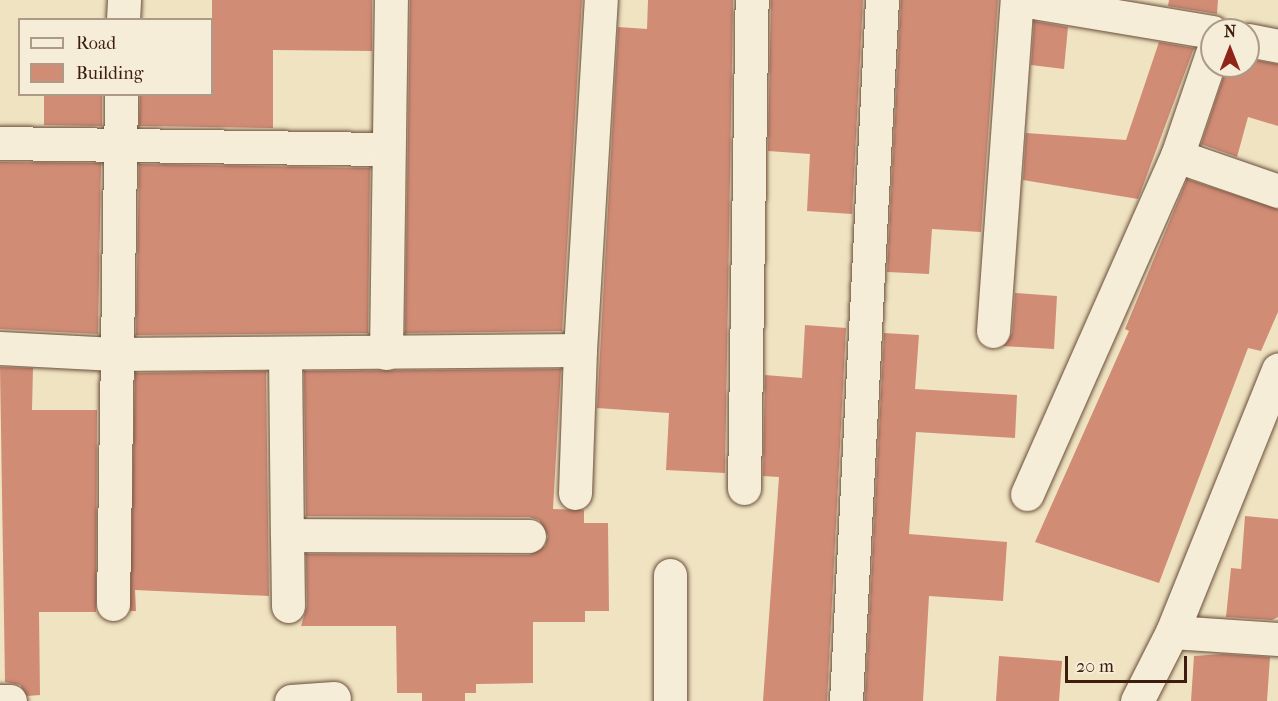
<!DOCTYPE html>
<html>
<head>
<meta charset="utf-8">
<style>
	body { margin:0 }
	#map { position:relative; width:1278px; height:701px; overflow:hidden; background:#efe3c1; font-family:"IM FELL French Canon",serif }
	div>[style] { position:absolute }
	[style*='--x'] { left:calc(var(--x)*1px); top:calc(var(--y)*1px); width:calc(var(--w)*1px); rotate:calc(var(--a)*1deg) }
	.building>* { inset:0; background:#d18c76 }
	.roads { filter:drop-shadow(0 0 2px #6a4e3b) drop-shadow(0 0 2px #6a4e3b) }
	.minor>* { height:33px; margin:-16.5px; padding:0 16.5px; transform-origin:16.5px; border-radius:16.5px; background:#f5edd7 }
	span { translate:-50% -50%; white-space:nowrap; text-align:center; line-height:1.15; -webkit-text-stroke:6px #f5edd7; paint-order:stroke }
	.legend { position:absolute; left:18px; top:18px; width:195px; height:78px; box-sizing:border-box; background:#f5edd7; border:2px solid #ac9a87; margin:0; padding:8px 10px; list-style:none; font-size:18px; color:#3e1d0e }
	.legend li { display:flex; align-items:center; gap:12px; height:30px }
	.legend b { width:30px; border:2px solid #ac9a87 }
	.north { position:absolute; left:1200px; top:18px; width:60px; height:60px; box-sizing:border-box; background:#f5edd7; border:2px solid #ac9a87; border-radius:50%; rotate:0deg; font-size:16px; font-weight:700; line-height:24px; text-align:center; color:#3e1d0e }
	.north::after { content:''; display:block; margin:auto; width:21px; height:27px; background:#8f2418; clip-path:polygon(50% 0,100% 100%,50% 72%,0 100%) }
	.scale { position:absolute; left:1065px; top:656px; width:122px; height:27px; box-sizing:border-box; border:3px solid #3e1d0e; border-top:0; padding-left:8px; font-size:18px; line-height:21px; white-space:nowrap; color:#3e1d0e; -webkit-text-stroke:4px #f5edd7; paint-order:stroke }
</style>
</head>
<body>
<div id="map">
	<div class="building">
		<div style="clip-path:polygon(212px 0,372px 0,372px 51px,273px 50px,273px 128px,139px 126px,140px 94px,212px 94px)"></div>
		<div style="clip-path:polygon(410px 0,582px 0,562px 331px,405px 333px)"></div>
		<div style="clip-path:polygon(648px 0,733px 0,725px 473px,666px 470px,669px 413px,597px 408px,618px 27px,647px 29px)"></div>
		<div style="clip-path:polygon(771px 0,863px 0,852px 214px,807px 211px,810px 154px,768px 151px)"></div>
		<div style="clip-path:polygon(901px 0,998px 0,981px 232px,932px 229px,929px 274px,887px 272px)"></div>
		<div style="clip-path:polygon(1169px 0,1218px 0,1217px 14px,1168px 6px)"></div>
		<div style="clip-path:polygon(1034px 21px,1068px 27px,1064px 69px,1031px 65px)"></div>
		<div style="clip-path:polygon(1159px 42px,1194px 48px,1138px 199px,1023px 180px,1026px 133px,1126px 140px)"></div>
		<div style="clip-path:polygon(1248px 59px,1278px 64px,1278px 126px,1248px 117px,1237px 157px,1201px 144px,1227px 66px,1248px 66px)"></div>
		<div style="clip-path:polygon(44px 94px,102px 94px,102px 126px,44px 125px)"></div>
		<div style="clip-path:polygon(0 162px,101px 163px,98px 334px,0 329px)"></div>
		<div style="clip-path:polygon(139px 164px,370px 168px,368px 333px,136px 335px)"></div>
		<div style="clip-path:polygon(1187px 179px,1278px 209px,1278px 312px,1261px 351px,1248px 348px,1159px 583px,1035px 542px,1129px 331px,1125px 329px)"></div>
		<div style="clip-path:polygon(1015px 293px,1057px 296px,1054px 349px,1003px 346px,1012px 333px)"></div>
		<div style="clip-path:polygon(805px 325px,846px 328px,827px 701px,763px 701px,779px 477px,763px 476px,765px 375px,802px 378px)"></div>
		<div style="clip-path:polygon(884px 333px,919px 335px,915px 389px,1017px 395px,1015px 438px,916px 432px,909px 534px,1007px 542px,1003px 601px,929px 596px,923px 701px,865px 701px)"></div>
		<div style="clip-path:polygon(0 367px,33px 368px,32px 410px,97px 410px,96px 612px,39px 612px,40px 695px,27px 696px,20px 685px,5px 682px)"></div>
		<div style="clip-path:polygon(561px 369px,553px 509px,584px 510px,584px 523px,608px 523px,609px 611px,585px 611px,585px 622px,533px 622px,533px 683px,476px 684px,476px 693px,465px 693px,465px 701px,422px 701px,422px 693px,397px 693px,396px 626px,301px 626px,307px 606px,306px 554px,529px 555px,545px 546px,548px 536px,539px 520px,529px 517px,306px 516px,304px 371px)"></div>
		<div style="clip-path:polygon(266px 371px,269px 596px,135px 590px,136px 611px,130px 611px,135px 373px)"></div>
		<div style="clip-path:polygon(1245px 516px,1278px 519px,1278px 617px,1272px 620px,1226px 617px,1231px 568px,1241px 569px)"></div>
		<div style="clip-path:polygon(1222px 654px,1270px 657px,1267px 701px,1191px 701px,1194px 656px)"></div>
		<div style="clip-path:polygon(999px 656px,1062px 661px,1059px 701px,996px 701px)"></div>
	</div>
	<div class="roads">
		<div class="minor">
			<div style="--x:1021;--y:0;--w:194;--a:9.5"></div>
			<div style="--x:123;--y:20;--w:20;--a:-87"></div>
			<div style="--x:1248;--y:40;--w:31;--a:11"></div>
			<div style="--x:0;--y:143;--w:386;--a:0.9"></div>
			<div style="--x:1177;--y:156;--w:107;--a:19.1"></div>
			<div style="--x:993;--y:331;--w:332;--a:-85.9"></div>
			<div style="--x:0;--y:348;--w:115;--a:3"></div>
			<div style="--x:115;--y:354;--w:465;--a:-0.5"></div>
			<div style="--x:580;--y:350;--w:143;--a:92"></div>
			<div style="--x:580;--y:350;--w:351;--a:-86.6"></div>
			<div style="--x:285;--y:353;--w:182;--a:89.4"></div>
			<div style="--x:386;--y:353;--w:353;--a:-89.2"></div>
			<div style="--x:744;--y:488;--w:488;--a:-89.1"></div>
			<div style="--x:1027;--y:494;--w:370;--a:-66.1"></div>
			<div style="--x:1177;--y:156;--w:109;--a:-71.2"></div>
			<div style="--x:670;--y:575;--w:126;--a:90"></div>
			<div style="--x:113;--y:604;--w:510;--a:-89.1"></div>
			<div style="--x:288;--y:606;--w:71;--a:-90.8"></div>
			<div style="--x:287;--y:535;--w:242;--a:0.2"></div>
			<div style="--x:1172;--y:632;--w:106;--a:3.8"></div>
			<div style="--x:0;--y:701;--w:10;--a:0"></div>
			<div style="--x:291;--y:701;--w:43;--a:-4"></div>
			<div style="--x:846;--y:701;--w:702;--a:-87.06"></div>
			<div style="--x:1137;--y:701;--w:77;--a:-63.1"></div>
			<div style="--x:1172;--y:632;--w:283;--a:-68"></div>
		</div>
	</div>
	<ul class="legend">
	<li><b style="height:8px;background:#f5edd7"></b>Road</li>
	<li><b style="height:16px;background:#d18c76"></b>Building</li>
	</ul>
	<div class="north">N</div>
	<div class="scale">20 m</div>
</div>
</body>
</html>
